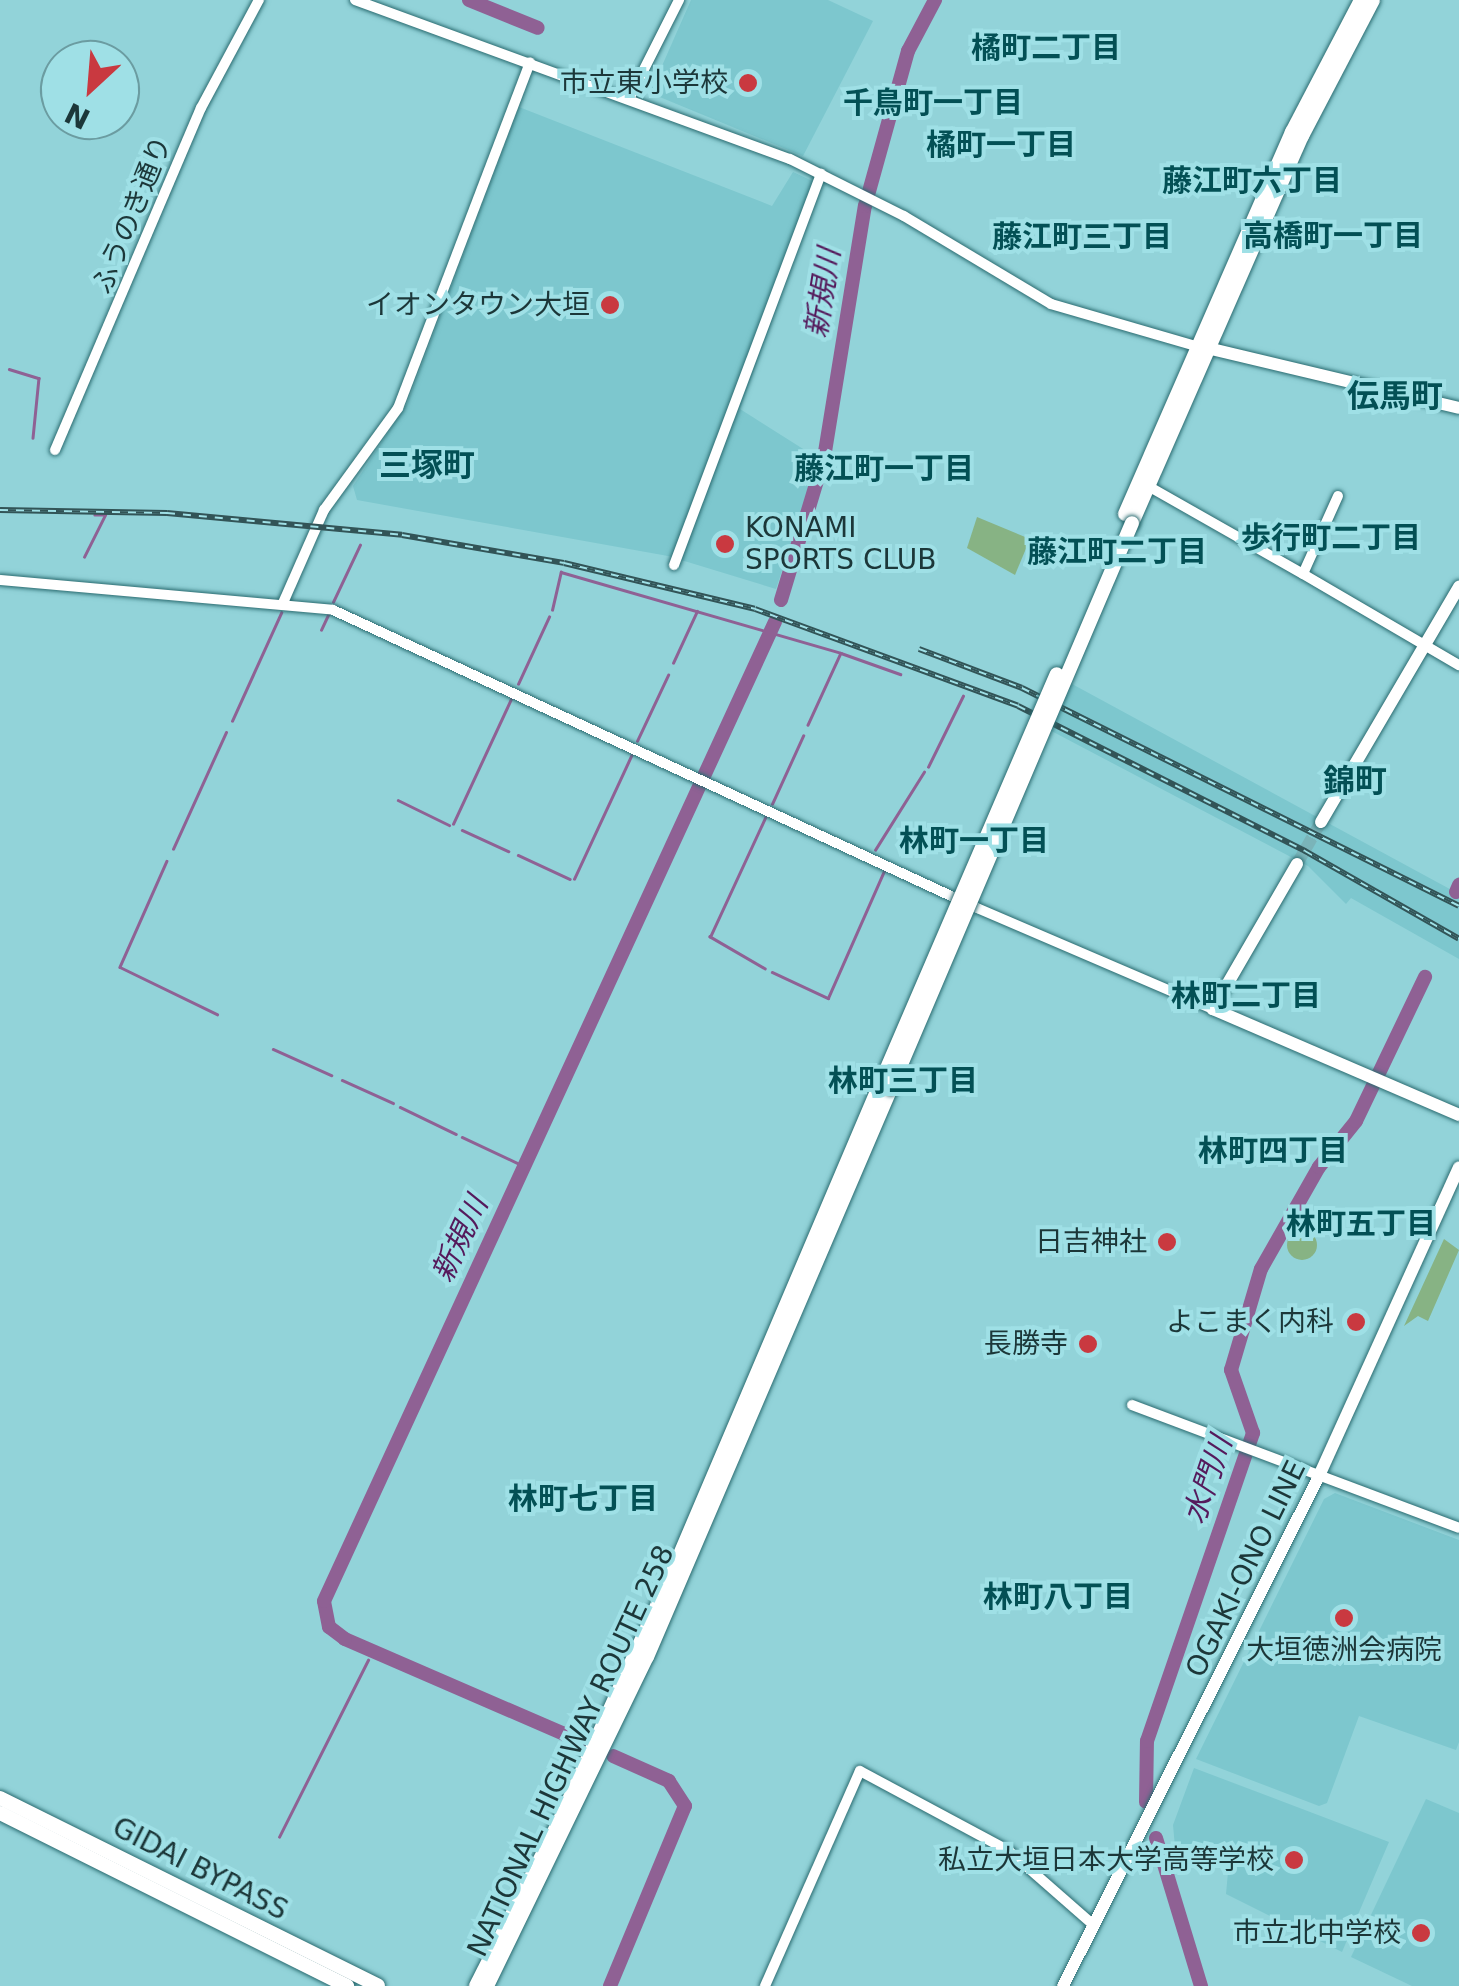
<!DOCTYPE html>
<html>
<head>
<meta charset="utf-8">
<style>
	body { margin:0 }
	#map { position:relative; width:1459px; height:1986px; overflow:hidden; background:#92d3d9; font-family:"DejaVu Sans","Noto Sans JP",sans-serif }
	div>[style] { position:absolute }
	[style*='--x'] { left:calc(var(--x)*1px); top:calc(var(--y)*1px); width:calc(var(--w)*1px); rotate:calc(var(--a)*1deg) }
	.built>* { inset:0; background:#7dc7ce }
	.green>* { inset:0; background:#87b384 }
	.round { border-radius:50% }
	.stream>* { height:2.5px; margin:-1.25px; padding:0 1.25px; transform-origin:1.25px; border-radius:1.25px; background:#8f6194 }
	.river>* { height:14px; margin:-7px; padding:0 7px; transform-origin:7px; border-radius:7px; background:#8f6194 }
	.secondary-tunnel>* { height:12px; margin-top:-6px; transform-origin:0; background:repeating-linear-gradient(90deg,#7ab4b9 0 12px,transparent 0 18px) }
	.roads { filter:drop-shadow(0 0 2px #2a6b70) drop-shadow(0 0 2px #2a6b70) }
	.tertiary>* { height:10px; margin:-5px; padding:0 5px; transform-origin:5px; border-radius:5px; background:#fff }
	.secondary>* { height:12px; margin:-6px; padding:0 6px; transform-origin:6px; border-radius:6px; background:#fff }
	.trunk>* { height:14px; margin:-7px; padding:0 7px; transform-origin:7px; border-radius:7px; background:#fff }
	.rail>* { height:6px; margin-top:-3px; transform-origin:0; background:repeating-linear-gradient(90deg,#9fe0e6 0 8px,#325457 0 16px); box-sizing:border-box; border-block:2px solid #325457 }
	.bridges { filter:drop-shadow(0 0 2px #2a6b70) drop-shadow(0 0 2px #2a6b70) }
	.trunk-bridge>* { height:14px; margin:-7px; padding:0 7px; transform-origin:7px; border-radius:7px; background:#fff }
	.dots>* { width:28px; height:28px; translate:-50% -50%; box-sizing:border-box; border:5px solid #9fe0e6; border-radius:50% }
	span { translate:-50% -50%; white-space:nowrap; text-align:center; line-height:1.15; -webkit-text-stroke:8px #9fe0e6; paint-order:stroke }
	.poi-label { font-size:28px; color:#1c3739 }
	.right { translate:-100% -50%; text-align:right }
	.left { translate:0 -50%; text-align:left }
	.street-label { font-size:28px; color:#1c3739 }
	.neighbourhood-label { font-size:30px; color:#035055; font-weight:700 }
	.water-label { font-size:30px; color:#551a5c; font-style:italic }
	.quarter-label { font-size:32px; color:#035055; font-weight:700 }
	.north { position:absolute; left:40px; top:40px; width:100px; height:100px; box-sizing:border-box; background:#9fe0e6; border:2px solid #6b9ca1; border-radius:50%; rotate:206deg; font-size:28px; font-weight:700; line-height:40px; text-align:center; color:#1c3739 }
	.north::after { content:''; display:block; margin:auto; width:35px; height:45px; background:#c93940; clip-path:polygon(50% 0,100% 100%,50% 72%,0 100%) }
</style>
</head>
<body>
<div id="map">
	<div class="built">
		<div style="clip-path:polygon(691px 0,828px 0,873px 21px,803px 156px,650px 93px)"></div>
		<div style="clip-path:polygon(519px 107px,772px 206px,793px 172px,821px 185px,740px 409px,819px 459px,776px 589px,668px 556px,357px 500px,353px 486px,407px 404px)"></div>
		<div style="clip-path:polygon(1061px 678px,1459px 894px,1459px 959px,1351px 898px,1346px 904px,1308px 866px,1040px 725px)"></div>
		<div style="clip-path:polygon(1335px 1493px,1459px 1540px,1459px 1742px,1456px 1750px,1359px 1716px,1327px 1803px,1319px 1806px,1196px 1759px,1324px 1499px)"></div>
		<div style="clip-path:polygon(1194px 1768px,1389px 1842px,1342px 1952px,1226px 1894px,1228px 1872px,1175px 1847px,1173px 1825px)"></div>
		<div style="clip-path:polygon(1426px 1799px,1459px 1813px,1459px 1986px,1412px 1986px,1351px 1957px)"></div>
	</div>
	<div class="green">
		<div style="clip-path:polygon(977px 517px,1030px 539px,1015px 575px,967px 548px)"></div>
		<div class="round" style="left:1287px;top:1230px;width:30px;height:30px"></div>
		<div style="clip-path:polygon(1444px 1239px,1459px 1250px,1428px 1321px,1418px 1316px,1404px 1326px)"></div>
	</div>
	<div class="stream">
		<div style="--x:9;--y:369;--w:31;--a:17"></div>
		<div style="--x:39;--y:378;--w:60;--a:95.7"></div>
		<div style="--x:84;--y:557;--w:47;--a:-63.4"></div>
		<div style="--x:105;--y:515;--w:10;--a:180"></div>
		<div style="--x:333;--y:602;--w:63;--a:-64.7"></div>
		<div style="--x:552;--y:610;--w:39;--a:-77"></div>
		<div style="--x:561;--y:572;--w:291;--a:16.1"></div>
		<div style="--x:841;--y:653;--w:79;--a:114.6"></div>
		<div style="--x:321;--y:630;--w:17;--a:-65"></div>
		<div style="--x:841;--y:653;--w:63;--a:19.6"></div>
		<div style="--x:673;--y:663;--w:57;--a:-65.2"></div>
		<div style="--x:518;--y:684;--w:74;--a:-65.2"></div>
		<div style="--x:232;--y:721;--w:119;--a:-65.6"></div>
		<div style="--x:637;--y:741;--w:73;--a:-64.8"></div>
		<div style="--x:928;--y:767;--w:79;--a:-63.8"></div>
		<div style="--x:398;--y:800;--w:57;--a:26.1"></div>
		<div style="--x:772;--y:804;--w:75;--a:-65.5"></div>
		<div style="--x:453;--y:824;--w:138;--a:-65.1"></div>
		<div style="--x:462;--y:830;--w:51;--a:24.5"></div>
		<div style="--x:173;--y:849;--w:128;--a:-65.6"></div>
		<div style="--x:875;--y:850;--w:92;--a:-57.9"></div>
		<div style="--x:518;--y:855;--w:57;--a:24.8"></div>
		<div style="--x:167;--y:861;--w:116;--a:113.9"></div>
		<div style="--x:120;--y:967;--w:108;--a:25.9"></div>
		<div style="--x:574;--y:879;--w:138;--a:-65.1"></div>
		<div style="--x:765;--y:969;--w:64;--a:-149.8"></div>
		<div style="--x:710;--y:937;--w:133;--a:-65.2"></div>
		<div style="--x:772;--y:972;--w:62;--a:24.9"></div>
		<div style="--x:828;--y:998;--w:141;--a:-66.2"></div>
		<div style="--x:273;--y:1049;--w:64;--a:24.1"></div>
		<div style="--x:342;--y:1080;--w:56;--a:24.3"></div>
		<div style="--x:400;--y:1107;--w:62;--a:25.7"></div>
		<div style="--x:462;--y:1137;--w:68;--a:25.1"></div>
		<div style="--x:371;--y:1654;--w:4;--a:-56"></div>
		<div style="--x:279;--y:1837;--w:198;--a:-63.3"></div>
	</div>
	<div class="river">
		<div style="--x:469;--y:0;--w:74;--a:22.1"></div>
		<div style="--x:781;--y:600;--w:148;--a:-73.2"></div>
		<div style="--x:824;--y:458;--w:255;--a:-80.8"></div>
		<div style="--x:865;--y:206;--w:161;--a:-74.5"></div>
		<div style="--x:908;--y:51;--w:58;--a:-62.1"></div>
		<div style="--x:1456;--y:892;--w:8;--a:-67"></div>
		<div style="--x:585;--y:1743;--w:262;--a:-156.6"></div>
		<div style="--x:345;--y:1639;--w:20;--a:-143"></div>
		<div style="--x:329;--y:1627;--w:26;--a:-101"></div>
		<div style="--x:324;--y:1601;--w:1078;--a:-65.27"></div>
		<div style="--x:1146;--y:1802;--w:61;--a:-89.1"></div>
		<div style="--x:1147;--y:1741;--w:326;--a:-71"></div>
		<div style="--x:1253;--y:1433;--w:67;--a:-109.2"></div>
		<div style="--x:1231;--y:1370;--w:105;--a:-73.5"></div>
		<div style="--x:1261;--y:1269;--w:117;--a:-60.4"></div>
		<div style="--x:1319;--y:1167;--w:59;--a:-51.2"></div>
		<div style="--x:1356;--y:1121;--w:160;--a:-64.4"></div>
		<div style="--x:1156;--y:1838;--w:155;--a:73.1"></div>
		<div style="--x:610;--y:1986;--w:195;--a:-67.4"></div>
		<div style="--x:685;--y:1806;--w:30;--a:-123"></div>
		<div style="--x:669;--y:1781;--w:61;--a:-155.9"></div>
	</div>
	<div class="secondary-tunnel">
		<div style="--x:1297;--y:864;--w:48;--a:-60.3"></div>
	</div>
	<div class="roads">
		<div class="tertiary">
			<div style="--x:355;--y:0;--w:463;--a:20.1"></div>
			<div style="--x:790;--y:159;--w:127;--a:26.6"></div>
			<div style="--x:904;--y:216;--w:171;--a:30.9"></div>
			<div style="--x:1051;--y:304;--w:151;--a:16.2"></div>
			<div style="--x:630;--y:97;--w:109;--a:-63.2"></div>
			<div style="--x:55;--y:450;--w:372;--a:-66.9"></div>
			<div style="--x:201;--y:108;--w:123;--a:-61.8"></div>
			<div style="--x:1148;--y:486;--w:178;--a:29.6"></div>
			<div style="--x:1338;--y:496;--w:85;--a:114.2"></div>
			<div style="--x:1303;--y:574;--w:181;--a:30.3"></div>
			<div style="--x:674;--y:565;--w:418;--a:-69.4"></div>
			<div style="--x:0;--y:580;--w:334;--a:5.1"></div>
			<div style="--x:333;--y:610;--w:710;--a:24.83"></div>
			<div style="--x:977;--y:908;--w:257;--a:23.2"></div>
			<div style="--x:283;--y:603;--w:102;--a:-66.2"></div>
			<div style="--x:324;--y:510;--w:126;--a:-54"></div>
			<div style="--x:398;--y:408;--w:370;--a:-69.1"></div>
			<div style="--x:1132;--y:1405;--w:349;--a:20.6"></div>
			<div style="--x:765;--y:1986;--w:235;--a:-66.2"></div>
			<div style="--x:860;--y:1771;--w:169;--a:28.2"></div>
			<div style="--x:1009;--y:1851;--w:108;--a:41.2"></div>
		</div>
		<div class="secondary">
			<div style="--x:1199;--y:346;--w:267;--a:13.4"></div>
			<div style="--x:1321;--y:822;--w:273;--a:-59.6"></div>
			<div style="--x:1297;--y:864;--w:168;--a:120.1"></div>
			<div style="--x:1213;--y:1009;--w:268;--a:23.3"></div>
			<div style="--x:1063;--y:1986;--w:568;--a:-63.34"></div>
			<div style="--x:1318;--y:1478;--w:341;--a:-65.6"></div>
		</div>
		<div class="trunk">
			<div style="--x:1125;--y:514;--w:417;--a:-66.4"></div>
			<div style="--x:1292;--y:132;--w:149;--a:-62.4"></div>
			<div style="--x:1132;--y:523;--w:423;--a:-66.3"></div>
			<div style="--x:1302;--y:136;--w:153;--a:-62.4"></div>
			<div style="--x:0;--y:1798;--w:422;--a:26.4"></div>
			<div style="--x:0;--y:1813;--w:388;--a:26.5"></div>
			<div style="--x:476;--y:1986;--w:182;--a:-63.2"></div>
			<div style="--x:558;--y:1824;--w:291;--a:-65.6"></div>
			<div style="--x:678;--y:1559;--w:518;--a:-66.95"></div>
			<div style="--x:487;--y:1986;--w:366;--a:-64.1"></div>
			<div style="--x:647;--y:1657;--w:619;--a:-66.79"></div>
		</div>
	</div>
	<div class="rail">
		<div style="--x:0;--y:510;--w:167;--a:1"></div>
		<div style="--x:167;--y:513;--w:236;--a:5.3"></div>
		<div style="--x:402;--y:535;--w:164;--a:9.8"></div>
		<div style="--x:564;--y:563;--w:196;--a:13.5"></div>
		<div style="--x:755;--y:609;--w:280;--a:20.2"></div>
		<div style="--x:1018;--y:706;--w:322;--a:26.8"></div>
		<div style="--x:1305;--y:851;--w:177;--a:29.7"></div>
		<div style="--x:919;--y:649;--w:110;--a:20.7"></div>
		<div style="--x:1022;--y:688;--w:488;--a:26.5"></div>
	</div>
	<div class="bridges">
		<div class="trunk-bridge">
			<div style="--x:881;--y:1082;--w:444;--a:-66.7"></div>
			<div style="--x:891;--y:1088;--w:614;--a:-66.9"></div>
		</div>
	</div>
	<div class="dots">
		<div style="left:748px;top:83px;background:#c93940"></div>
		<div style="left:610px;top:305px;background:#c93940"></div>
		<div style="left:725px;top:544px;background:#c93940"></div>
		<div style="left:1167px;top:1242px;background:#c93940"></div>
		<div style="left:1356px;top:1322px;background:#c93940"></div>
		<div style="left:1088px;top:1344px;background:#c93940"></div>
		<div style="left:1344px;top:1618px;background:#c93940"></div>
		<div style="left:1294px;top:1860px;background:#c93940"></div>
		<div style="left:1421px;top:1933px;background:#c93940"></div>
	</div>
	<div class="poi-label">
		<span class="right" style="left:728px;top:83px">市立東小学校</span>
		<span class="right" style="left:590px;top:305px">イオンタウン大垣</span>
		<span class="left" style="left:745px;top:544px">KONAMI<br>SPORTS CLUB</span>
		<span class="right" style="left:1147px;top:1242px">日吉神社</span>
		<span class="right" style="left:1334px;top:1322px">よこまく内科</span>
		<span class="right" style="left:1068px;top:1344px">長勝寺</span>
		<span style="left:1344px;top:1650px">大垣徳洲会病院</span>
		<span class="right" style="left:1274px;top:1860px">私立大垣日本大学高等学校</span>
		<span class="right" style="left:1401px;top:1933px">市立北中学校</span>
	</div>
	<div class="street-label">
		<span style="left:132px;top:215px;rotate:-68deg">ふうのき通り</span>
		<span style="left:1246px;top:1569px;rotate:-64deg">OGAKI-ONO LINE</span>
		<span style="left:571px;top:1751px;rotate:-65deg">NATIONAL HIGHWAY ROUTE 258</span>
		<span style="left:200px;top:1869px;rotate:27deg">GIDAI BYPASS</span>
	</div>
	<div class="neighbourhood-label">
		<span style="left:1046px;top:48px">橘町二丁目</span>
		<span style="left:933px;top:103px">千鳥町一丁目</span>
		<span style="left:1001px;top:145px">橘町一丁目</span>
		<span style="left:1252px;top:181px">藤江町六丁目</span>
		<span style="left:1333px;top:236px">高橋町一丁目</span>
		<span style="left:1082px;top:237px">藤江町三丁目</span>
		<span style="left:884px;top:469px">藤江町一丁目</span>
		<span style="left:1331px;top:538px">歩行町二丁目</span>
		<span style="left:1117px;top:552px">藤江町二丁目</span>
		<span style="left:974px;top:841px">林町一丁目</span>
		<span style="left:1246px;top:996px">林町二丁目</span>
		<span style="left:903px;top:1081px">林町三丁目</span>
		<span style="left:1273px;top:1151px">林町四丁目</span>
		<span style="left:1361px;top:1224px">林町五丁目</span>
		<span style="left:583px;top:1499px">林町七丁目</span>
		<span style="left:1058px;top:1597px">林町八丁目</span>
	</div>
	<div class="water-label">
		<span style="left:823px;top:293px;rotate:-81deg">新規川</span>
		<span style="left:460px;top:1239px;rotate:-65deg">新規川</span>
		<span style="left:1208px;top:1480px;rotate:-71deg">水門川</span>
	</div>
	<div class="quarter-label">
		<span style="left:1395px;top:396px">伝馬町</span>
		<span style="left:427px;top:465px">三塚町</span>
		<span style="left:1355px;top:781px">錦町</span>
	</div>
	<div class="north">N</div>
</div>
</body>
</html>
